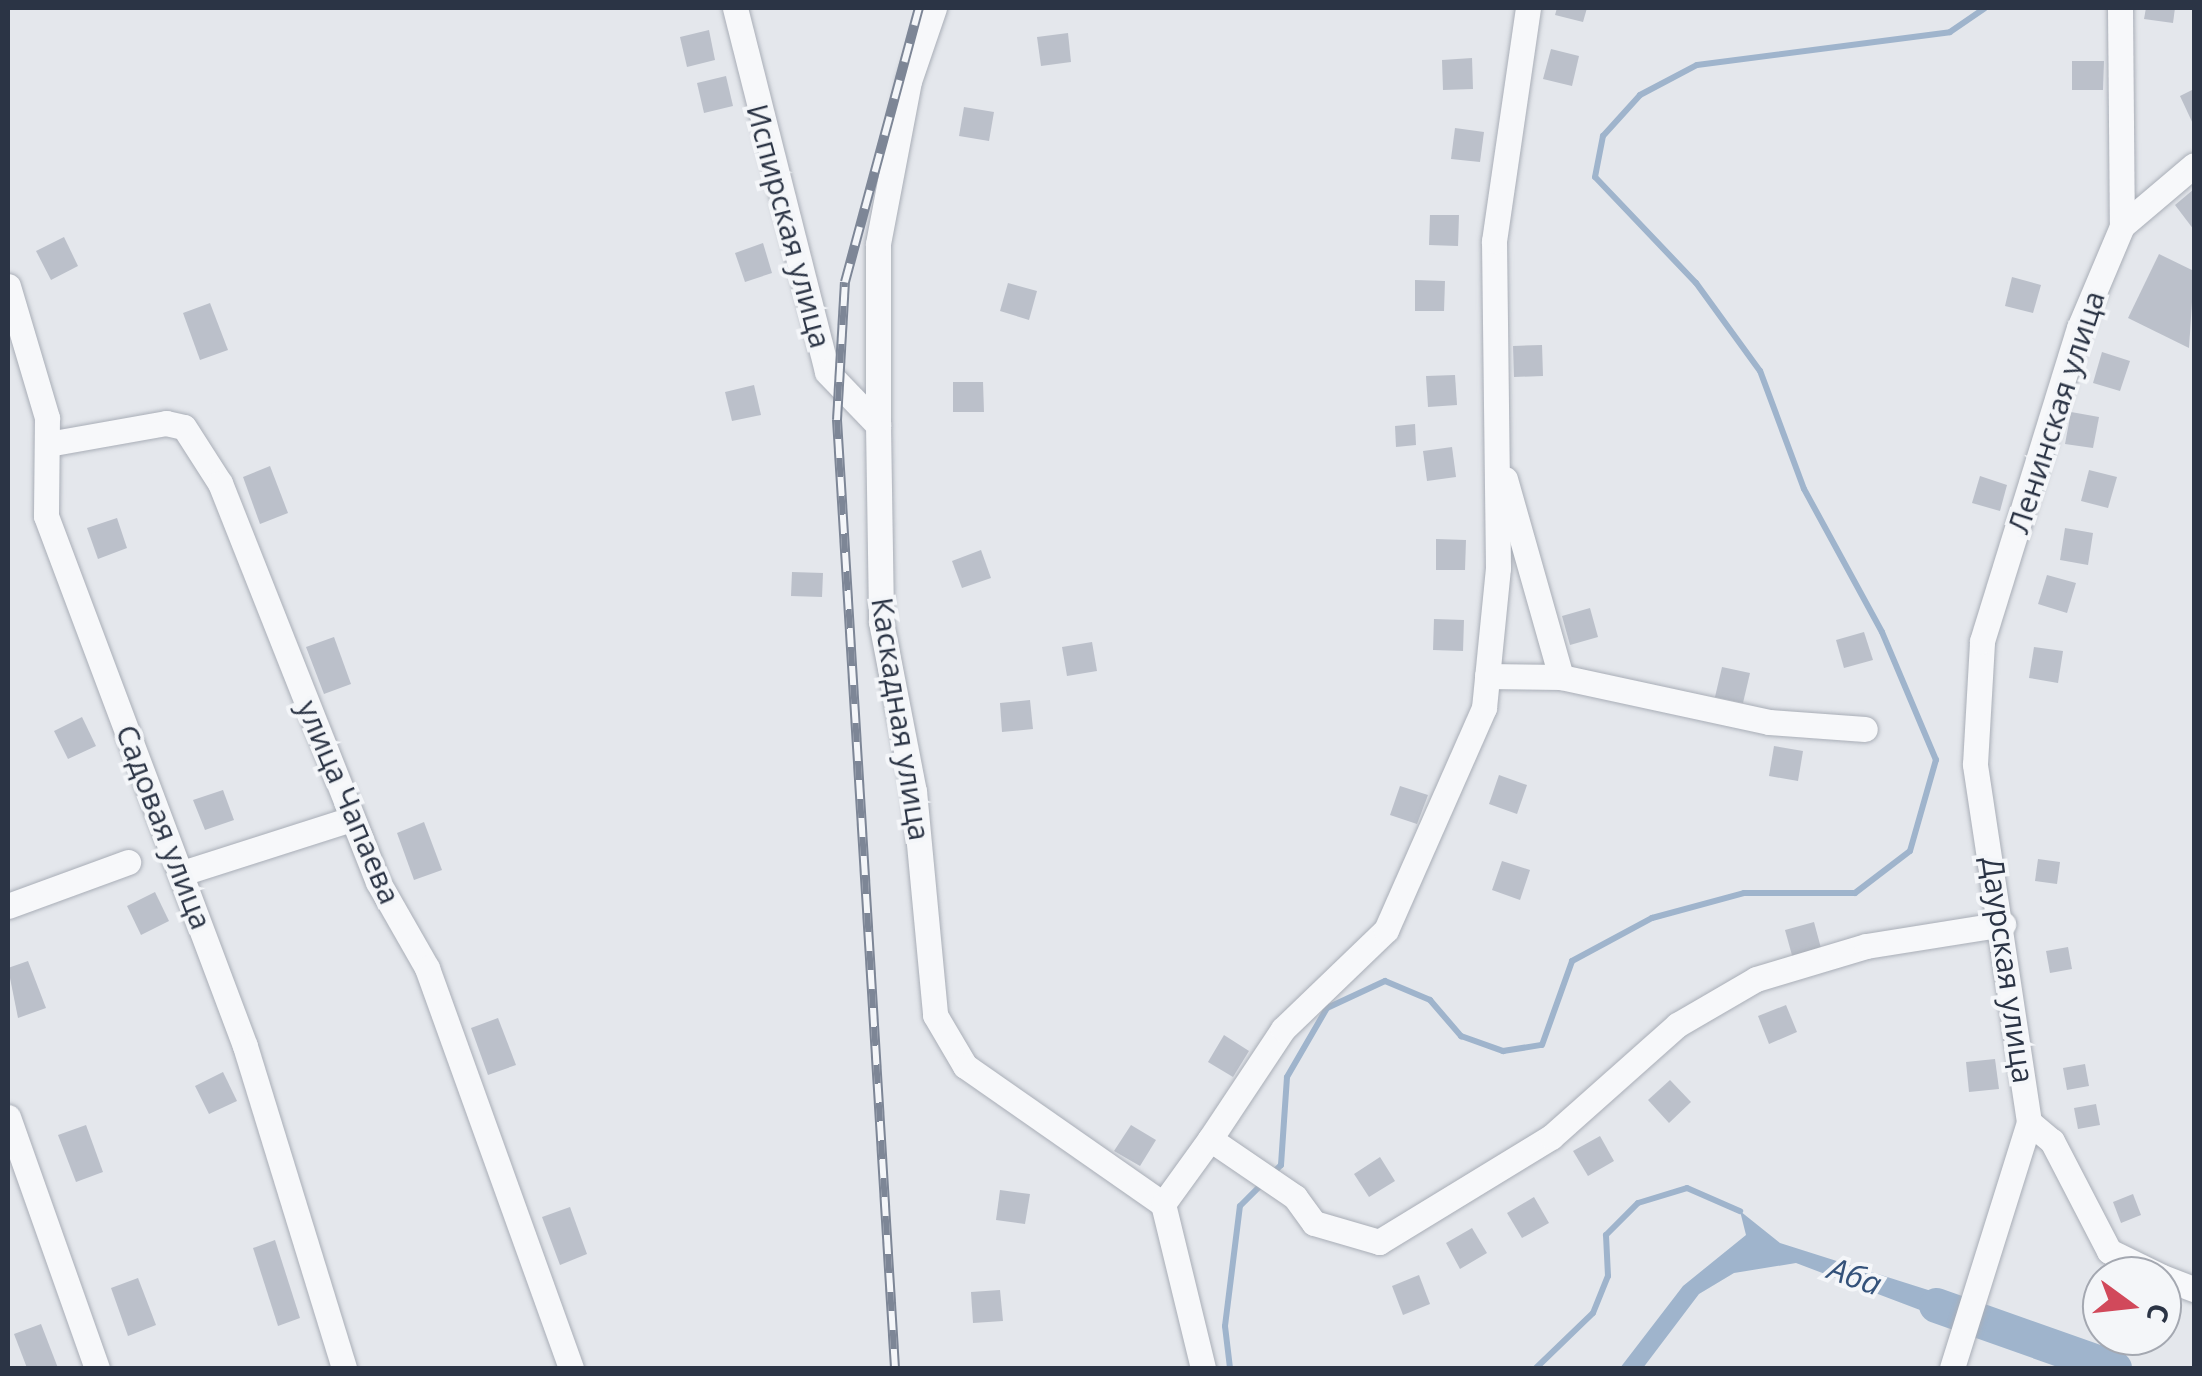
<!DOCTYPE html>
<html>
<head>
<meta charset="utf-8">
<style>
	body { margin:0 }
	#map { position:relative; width:2202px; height:1376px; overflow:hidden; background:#e4e7ec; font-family:"Open Sans",sans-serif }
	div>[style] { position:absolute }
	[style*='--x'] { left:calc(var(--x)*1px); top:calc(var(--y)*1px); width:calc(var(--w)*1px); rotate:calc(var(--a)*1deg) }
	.water>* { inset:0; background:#9fb4cc }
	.stream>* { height:6px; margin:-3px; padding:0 3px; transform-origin:3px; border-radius:3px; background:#9fb4cc }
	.river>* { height:35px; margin:-17.5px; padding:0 17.5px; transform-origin:17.5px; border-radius:17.5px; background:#9fb4cc }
	.building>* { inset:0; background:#bbc0ca }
	.roads { filter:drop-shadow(0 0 2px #a9aeb7) drop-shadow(0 0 2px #a9aeb7) }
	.minor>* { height:25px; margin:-12.5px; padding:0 12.5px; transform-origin:12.5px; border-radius:12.5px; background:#f7f8fa }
	.rail>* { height:10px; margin-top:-5px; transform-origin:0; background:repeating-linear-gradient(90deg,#f4f6f9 0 19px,#7d8696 0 38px); box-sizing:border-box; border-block:2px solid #7d8696 }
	span { translate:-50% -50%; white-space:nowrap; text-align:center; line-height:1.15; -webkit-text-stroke:8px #f4f6f9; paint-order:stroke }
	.street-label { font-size:30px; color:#2b3445 }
	.water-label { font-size:32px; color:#34527a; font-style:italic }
	.frame { position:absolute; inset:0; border:10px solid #2b3445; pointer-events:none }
	.north { position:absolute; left:2082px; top:1256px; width:100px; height:100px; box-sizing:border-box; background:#f4f6f9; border:2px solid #a4a8b1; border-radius:50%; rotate:105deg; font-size:28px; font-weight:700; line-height:40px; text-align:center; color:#2b3445 }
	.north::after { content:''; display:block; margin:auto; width:35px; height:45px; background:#d1495b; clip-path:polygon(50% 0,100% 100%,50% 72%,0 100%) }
</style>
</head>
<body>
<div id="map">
	<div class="water">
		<div style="clip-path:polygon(1740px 1211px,1780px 1243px,1966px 1302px,1957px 1324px,1796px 1263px,1734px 1273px,1699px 1294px,1643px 1368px,1620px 1368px,1683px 1286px,1746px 1235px)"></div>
	</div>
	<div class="stream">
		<div style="--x:1271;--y:1175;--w:14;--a:-45"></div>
		<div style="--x:1281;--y:1165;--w:88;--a:-86.1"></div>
		<div style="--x:1287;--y:1077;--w:80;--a:-59.9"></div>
		<div style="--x:1327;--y:1008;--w:64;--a:-25"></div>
		<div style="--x:1385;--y:981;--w:49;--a:22.9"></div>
		<div style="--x:1430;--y:1000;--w:48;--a:49.3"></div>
		<div style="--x:1461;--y:1036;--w:45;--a:19.7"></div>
		<div style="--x:1503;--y:1051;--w:39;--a:-9"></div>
		<div style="--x:1542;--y:1045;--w:89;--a:-70.3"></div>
		<div style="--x:1572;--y:961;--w:91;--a:-28.3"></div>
		<div style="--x:1652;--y:918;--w:95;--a:-15.2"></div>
		<div style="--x:1744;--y:893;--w:111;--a:0"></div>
		<div style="--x:1855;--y:893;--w:69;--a:-37.4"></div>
		<div style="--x:1910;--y:851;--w:95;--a:-74.1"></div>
		<div style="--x:1936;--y:760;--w:139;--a:-112.9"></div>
		<div style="--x:1882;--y:632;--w:163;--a:-118.6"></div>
		<div style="--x:1804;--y:489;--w:126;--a:-110.4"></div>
		<div style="--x:1760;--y:371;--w:109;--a:-126"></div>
		<div style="--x:1696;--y:283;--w:146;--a:-133.6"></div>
		<div style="--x:1595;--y:177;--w:42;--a:-79"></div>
		<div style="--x:1603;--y:136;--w:55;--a:-47.9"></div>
		<div style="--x:1640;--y:95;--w:64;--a:-27.8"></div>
		<div style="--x:1697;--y:65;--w:255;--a:-7.4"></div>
		<div style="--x:1950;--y:32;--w:42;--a:-34.4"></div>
		<div style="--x:1230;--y:1368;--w:42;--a:-96.8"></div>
		<div style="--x:1225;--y:1326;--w:121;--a:-82.9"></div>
		<div style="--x:1240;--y:1206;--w:31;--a:-45"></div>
		<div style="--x:1536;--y:1368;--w:79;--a:-44"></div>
		<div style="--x:1593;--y:1313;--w:40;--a:-68"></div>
		<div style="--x:1608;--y:1276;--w:41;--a:-92.8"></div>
		<div style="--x:1606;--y:1235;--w:45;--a:-45"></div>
		<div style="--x:1638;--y:1203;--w:51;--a:-17"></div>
		<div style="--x:1687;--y:1188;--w:58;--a:23.5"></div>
	</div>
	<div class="river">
		<div style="--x:1936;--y:1305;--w:189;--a:19.5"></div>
	</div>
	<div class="building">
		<div style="clip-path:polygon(1557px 8px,1587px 8px,1583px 22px,1555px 15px)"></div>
		<div style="clip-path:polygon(2146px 8px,2175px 8px,2173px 23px,2144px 19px)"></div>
		<div style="clip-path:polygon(709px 30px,715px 60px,687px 67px,680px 37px)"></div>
		<div style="clip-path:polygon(1068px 33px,1071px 62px,1041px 66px,1037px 37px)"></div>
		<div style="clip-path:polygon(1551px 49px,1579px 56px,1572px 86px,1543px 79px)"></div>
		<div style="clip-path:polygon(1472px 58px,1473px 89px,1443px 90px,1442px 60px)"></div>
		<div style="clip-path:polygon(2072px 61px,2104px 61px,2103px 90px,2072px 90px)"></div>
		<div style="clip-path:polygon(726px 76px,733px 106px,704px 113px,697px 83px)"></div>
		<div style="clip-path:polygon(2194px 89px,2194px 126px,2180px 96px)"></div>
		<div style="clip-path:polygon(964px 107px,994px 112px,989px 141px,959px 136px)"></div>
		<div style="clip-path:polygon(1455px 128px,1484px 132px,1480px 162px,1451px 159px)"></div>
		<div style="clip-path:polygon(2194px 189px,2194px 230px,2175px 205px)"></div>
		<div style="clip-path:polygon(1430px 215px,1459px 215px,1458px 246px,1429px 245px)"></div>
		<div style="clip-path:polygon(64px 237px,78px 266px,51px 280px,36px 251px)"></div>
		<div style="clip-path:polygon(763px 243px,772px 273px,745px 282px,735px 253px)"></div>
		<div style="clip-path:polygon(2159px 254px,2194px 271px,2189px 348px,2128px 318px)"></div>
		<div style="clip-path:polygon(2012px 277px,2041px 285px,2033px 313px,2005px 306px)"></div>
		<div style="clip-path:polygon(1415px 280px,1445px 281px,1444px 311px,1415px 311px)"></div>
		<div style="clip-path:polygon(1008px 283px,1037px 291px,1029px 320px,1000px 311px)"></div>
		<div style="clip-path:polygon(210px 303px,228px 350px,200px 360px,183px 313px)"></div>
		<div style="clip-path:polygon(1542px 345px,1543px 376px,1514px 377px,1513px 346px)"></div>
		<div style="clip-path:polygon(2102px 352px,2130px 361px,2120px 391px,2093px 383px)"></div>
		<div style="clip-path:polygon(1455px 375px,1457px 405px,1428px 407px,1426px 376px)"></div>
		<div style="clip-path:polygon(953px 382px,983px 382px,984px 412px,953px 412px)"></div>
		<div style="clip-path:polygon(754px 385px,761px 415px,732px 421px,725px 392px)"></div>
		<div style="clip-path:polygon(2071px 412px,2099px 417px,2093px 448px,2065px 444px)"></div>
		<div style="clip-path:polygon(1415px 424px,1416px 445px,1396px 447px,1395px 426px)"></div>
		<div style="clip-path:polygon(1452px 447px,1456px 477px,1427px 481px,1423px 451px)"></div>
		<div style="clip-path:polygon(270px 466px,288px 513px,260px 524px,243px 477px)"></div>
		<div style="clip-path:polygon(2089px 470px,2117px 477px,2108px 508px,2081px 501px)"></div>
		<div style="clip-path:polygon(1980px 476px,2007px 485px,2000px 511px,1972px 503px)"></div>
		<div style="clip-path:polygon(117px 518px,127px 548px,98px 559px,87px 528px)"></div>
		<div style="clip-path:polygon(2065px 528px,2093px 533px,2088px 565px,2060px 560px)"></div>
		<div style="clip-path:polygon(1436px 539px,1466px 540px,1465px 570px,1436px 570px)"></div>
		<div style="clip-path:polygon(981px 550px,991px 578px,962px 588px,952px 561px)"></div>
		<div style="clip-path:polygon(792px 572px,823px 573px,822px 597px,791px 596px)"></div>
		<div style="clip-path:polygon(2047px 575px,2076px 583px,2067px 613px,2038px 604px)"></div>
		<div style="clip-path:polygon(1590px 608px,1598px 637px,1570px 645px,1562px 616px)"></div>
		<div style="clip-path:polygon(1434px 619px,1464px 620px,1463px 651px,1433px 650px)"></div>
		<div style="clip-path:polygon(1864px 632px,1873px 660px,1844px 668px,1836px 640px)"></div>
		<div style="clip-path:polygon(334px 637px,351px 684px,324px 694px,306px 647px)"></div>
		<div style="clip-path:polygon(1092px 642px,1097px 671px,1067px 676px,1062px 647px)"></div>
		<div style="clip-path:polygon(2034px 647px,2063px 651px,2058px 683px,2029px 678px)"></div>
		<div style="clip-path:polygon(1722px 667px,1750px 673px,1743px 703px,1715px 697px)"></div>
		<div style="clip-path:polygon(1030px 700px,1033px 729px,1002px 732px,1000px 703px)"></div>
		<div style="clip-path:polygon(82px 717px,96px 746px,68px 759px,54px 731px)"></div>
		<div style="clip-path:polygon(1774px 746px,1803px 751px,1798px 781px,1769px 776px)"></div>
		<div style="clip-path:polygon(1499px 775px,1527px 785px,1517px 814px,1489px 804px)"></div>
		<div style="clip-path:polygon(1400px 786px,1428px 795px,1417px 824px,1390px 815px)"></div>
		<div style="clip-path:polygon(223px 790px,234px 820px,205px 830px,193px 800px)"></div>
		<div style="clip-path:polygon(424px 822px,442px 870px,414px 880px,397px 833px)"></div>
		<div style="clip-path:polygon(2038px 859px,2060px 862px,2057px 884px,2035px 881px)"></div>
		<div style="clip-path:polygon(1502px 861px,1530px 870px,1520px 900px,1492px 890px)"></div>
		<div style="clip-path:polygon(155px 892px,169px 921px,141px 935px,127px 906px)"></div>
		<div style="clip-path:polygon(1814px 922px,1822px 952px,1793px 959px,1785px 930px)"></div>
		<div style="clip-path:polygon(2068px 947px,2072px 969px,2050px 973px,2046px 951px)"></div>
		<div style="clip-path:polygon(28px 961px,46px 1008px,18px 1018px,8px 968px)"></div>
		<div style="clip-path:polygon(1786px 1005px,1797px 1032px,1769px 1044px,1758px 1016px)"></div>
		<div style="clip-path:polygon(498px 1018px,516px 1065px,488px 1075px,471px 1028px)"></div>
		<div style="clip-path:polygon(1224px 1035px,1249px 1051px,1233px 1077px,1208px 1062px)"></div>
		<div style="clip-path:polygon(1995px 1059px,1999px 1089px,1969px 1092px,1966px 1062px)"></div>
		<div style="clip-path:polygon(2085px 1064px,2089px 1086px,2067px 1090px,2063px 1068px)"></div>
		<div style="clip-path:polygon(223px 1072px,237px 1101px,209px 1114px,195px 1086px)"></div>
		<div style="clip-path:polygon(1670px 1080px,1691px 1102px,1669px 1123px,1648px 1100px)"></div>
		<div style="clip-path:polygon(2096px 1104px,2100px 1125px,2078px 1129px,2074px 1108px)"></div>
		<div style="clip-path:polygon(86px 1125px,103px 1172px,76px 1182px,58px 1135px)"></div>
		<div style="clip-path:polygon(1131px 1125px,1156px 1140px,1140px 1166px,1114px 1151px)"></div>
		<div style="clip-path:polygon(1600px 1136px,1614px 1161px,1588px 1176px,1573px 1151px)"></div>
		<div style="clip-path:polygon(1380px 1157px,1395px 1181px,1369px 1197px,1354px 1174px)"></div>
		<div style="clip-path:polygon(1000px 1190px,1030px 1194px,1025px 1224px,996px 1220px)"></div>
		<div style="clip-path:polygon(2133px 1194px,2141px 1215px,2121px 1223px,2113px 1202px)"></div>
		<div style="clip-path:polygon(1534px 1197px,1549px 1223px,1522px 1238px,1507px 1213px)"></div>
		<div style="clip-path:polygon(570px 1207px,587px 1254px,560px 1265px,542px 1217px)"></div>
		<div style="clip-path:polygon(1472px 1228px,1487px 1253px,1460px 1269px,1446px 1243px)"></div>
		<div style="clip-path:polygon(275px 1240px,300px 1318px,278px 1326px,253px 1248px)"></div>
		<div style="clip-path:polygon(1419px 1275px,1430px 1304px,1403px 1315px,1392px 1286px)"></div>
		<div style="clip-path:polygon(138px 1278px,156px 1325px,128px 1336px,111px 1288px)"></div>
		<div style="clip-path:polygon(1000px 1290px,1003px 1321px,973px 1323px,971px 1292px)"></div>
		<div style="clip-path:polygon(41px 1324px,58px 1368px,27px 1368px,14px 1334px)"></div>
	</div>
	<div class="roads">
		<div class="minor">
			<div style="--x:735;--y:8;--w:375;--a:75.8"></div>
			<div style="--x:827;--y:372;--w:74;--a:46.1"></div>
			<div style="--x:934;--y:8;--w:77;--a:108.9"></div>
			<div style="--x:909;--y:81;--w:166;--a:100.8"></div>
			<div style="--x:878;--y:244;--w:181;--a:90"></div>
			<div style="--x:878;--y:425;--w:197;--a:89.1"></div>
			<div style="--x:881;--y:622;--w:172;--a:79"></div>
			<div style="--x:914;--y:791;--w:225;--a:84.6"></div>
			<div style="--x:935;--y:1015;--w:59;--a:59.5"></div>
			<div style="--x:965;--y:1066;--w:241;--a:34.9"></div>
			<div style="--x:2120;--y:8;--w:218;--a:89.5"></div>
			<div style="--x:8;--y:286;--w:138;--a:73.5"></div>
			<div style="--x:47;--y:418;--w:98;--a:90.6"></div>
			<div style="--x:46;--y:516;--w:566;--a:69.42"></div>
			<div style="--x:245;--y:1046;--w:337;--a:72.9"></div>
			<div style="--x:48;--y:444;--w:120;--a:-10.1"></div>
			<div style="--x:166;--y:423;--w:18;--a:13"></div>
			<div style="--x:184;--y:427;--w:67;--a:57.3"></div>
			<div style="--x:220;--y:483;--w:429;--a:68.4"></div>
			<div style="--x:378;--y:882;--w:99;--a:60.3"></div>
			<div style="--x:427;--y:968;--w:425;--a:70.2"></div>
			<div style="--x:1505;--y:479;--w:206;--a:74.2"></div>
			<div style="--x:1487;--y:676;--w:74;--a:0.8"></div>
			<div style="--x:1561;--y:677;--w:213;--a:12.2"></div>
			<div style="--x:1769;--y:722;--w:96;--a:4.2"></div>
			<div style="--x:182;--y:873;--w:177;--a:-17.7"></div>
			<div style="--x:8;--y:906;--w:128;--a:-20.1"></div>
			<div style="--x:8;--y:1117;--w:266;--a:70.5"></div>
			<div style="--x:2029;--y:1122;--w:30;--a:40"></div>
			<div style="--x:2052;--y:1141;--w:124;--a:62.6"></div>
			<div style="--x:2109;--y:1251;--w:57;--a:26.1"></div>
			<div style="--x:1210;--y:1139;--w:132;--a:-56.4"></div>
			<div style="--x:1283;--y:1029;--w:143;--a:-43.9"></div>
			<div style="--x:1386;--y:930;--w:243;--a:-66.2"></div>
			<div style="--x:1484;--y:708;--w:141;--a:-84.3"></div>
			<div style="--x:1498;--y:568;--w:327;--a:-90.7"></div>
			<div style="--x:1494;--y:241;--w:235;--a:-81.7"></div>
			<div style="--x:2162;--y:1277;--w:34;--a:21"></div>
			<div style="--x:1203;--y:1368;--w:169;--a:-103.7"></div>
			<div style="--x:1163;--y:1204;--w:80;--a:-54.1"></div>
			<div style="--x:1210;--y:1139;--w:103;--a:34.3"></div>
			<div style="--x:1295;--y:1197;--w:32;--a:54"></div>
			<div style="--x:1314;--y:1223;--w:68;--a:16.3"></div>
			<div style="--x:1379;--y:1242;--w:202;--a:-31.4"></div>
			<div style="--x:1551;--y:1137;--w:169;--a:-41.6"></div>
			<div style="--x:1677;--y:1025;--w:91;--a:-30.2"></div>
			<div style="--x:1756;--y:979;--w:115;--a:-16.7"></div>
			<div style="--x:1866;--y:946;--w:139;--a:-9.1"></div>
			<div style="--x:1952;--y:1368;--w:258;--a:-72.6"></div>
			<div style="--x:2029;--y:1122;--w:362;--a:-98.6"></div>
			<div style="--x:1975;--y:764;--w:123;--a:-86.7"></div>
			<div style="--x:1982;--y:641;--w:328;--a:-72.8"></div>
			<div style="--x:2079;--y:328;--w:111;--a:-67.1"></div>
			<div style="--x:2122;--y:226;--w:94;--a:-40.3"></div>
		</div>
	</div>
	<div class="rail">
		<div style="--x:895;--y:1368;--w:950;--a:-93.5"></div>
		<div style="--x:837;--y:420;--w:138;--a:-86.7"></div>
		<div style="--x:845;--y:282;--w:284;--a:-74.9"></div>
	</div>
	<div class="street-label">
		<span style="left:789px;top:226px;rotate:75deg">Испирская улица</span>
		<span style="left:2056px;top:412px;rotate:-72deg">Ленинская улица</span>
		<span style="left:901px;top:719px;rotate:81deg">Каскадная улица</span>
		<span style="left:349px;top:802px;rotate:67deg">улица Чапаева</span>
		<span style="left:164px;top:827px;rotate:69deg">Садовая улица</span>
		<span style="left:2008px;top:970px;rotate:82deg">Даурская улица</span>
	</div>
	<div class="water-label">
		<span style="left:1855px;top:1276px;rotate:20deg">Аба</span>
	</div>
	<div class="frame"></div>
	<div class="north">С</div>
</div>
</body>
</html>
